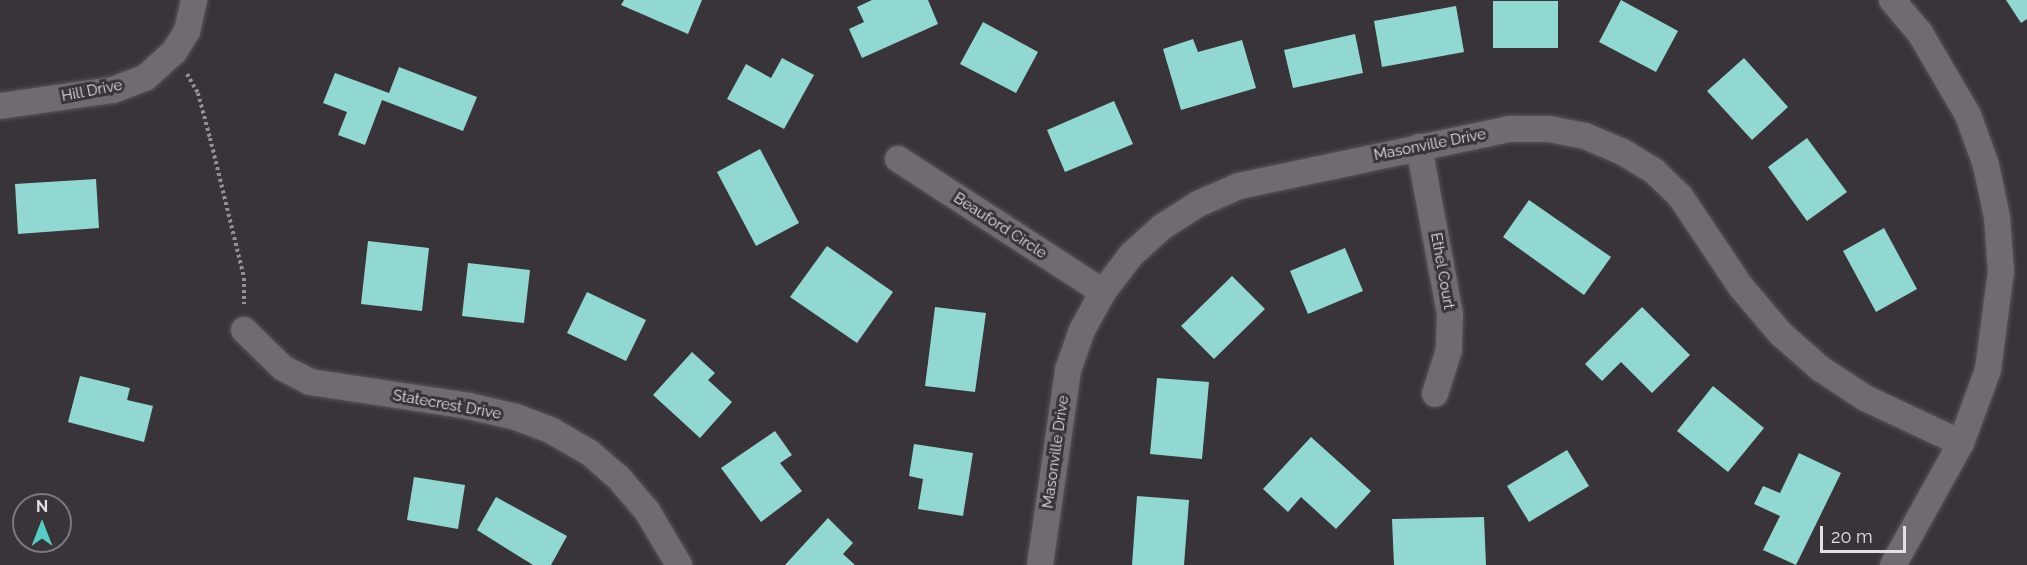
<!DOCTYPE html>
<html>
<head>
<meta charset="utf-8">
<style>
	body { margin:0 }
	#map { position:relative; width:2027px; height:565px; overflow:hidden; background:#383439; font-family:Raleway,sans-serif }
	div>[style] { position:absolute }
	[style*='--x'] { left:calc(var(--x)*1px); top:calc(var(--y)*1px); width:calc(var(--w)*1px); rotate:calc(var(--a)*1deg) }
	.building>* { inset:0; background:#92d8d2 }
	.path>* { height:4px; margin-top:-2px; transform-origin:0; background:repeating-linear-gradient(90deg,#949095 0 3px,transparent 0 6px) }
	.roads { filter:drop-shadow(0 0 2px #575358) drop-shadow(0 0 2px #575358) }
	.minor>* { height:26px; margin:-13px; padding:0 13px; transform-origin:13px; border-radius:13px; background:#706b71 }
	span { translate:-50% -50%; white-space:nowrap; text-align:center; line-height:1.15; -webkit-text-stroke:6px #383439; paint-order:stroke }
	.street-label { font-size:15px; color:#e3e0e4 }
	.north { position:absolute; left:12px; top:493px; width:60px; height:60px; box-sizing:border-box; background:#383439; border:2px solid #7c797d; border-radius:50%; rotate:0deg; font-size:16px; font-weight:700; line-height:24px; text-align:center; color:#e3e0e4 }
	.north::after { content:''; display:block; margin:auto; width:21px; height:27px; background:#55cec6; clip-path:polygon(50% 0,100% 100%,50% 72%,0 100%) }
	.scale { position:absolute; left:1820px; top:526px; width:86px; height:27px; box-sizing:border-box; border:3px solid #e3e0e4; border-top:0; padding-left:8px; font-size:18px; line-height:21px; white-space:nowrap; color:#e3e0e4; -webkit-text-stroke:4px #383439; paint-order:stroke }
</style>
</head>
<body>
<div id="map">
	<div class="building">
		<div style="clip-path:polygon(624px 0,702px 0,688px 34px,621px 5px)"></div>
		<div style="clip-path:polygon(872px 0,928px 0,938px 24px,862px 58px,849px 29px,864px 22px,857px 7px)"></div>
		<div style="clip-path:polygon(1621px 0,1678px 31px,1656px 72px,1599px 42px)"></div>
		<div style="clip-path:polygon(2006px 0,2027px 0,2027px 19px,2021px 23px)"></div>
		<div style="clip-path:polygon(1493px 1px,1558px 1px,1558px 48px,1493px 48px)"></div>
		<div style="clip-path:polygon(1456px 6px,1464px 52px,1382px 67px,1374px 21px)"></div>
		<div style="clip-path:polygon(983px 22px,1038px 52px,1016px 93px,960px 64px)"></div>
		<div style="clip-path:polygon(1355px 34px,1363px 73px,1293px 88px,1284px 50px)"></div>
		<div style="clip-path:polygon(1193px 39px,1198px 52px,1242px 40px,1256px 88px,1181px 110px,1163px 49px)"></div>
		<div style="clip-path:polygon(782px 58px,814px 75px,784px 129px,727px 99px,746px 64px,771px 78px)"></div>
		<div style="clip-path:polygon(1744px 58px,1788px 107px,1752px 140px,1707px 91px)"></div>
		<div style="clip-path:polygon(399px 67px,477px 97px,463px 131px,382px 100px,365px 145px,338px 135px,347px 112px,323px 103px,335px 73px,389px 93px)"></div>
		<div style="clip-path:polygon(1114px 101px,1133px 144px,1065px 172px,1047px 130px)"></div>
		<div style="clip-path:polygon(1807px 138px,1847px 192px,1807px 221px,1768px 167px)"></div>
		<div style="clip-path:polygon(760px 149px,799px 223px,756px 246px,717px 172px)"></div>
		<div style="clip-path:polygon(96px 179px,99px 228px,18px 234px,15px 184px)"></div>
		<div style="clip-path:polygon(1529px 200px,1611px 257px,1584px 295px,1503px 237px)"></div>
		<div style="clip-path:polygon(1884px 228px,1917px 289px,1876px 312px,1843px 251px)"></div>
		<div style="clip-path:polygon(368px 241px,429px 248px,422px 311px,361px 304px)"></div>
		<div style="clip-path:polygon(827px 246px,893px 292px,857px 343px,790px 297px)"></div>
		<div style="clip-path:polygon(1345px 248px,1363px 291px,1308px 314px,1290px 271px)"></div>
		<div style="clip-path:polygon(468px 263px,530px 270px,524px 323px,462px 316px)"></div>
		<div style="clip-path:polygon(1232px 276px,1265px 309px,1214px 359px,1181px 326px)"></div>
		<div style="clip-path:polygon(587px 292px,646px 320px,626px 361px,567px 333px)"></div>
		<div style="clip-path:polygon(935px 307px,986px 313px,975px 392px,925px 386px)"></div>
		<div style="clip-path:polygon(1642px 307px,1690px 355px,1652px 393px,1621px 362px,1602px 381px,1585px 364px)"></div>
		<div style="clip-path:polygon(692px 352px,715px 373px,708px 380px,732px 402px,700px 438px,653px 395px)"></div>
		<div style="clip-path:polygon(80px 376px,130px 388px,127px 400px,153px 406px,144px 442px,68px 422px)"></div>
		<div style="clip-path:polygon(1157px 378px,1209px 382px,1202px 459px,1150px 454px)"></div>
		<div style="clip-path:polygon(1713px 386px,1764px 428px,1728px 472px,1677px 431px)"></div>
		<div style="clip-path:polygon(775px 431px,792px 455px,780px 463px,802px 491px,761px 522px,721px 468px)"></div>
		<div style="clip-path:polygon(1311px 437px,1371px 491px,1336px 529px,1301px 497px,1288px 512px,1263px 489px)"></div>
		<div style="clip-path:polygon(914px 444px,973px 453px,963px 516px,918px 509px,923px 479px,909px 476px)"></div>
		<div style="clip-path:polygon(1567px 450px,1589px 486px,1529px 522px,1507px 486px)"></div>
		<div style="clip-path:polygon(1799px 453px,1841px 473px,1796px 565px,1763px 550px,1780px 516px,1754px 504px,1763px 486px,1780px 493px)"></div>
		<div style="clip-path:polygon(414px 477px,465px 485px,458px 529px,407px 520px)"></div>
		<div style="clip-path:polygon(1137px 496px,1189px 500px,1184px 565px,1132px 565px)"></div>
		<div style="clip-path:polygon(496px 497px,567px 536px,551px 565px,533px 565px,477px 530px)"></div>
		<div style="clip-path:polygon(1484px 517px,1486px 565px,1394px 565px,1392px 519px)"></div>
		<div style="clip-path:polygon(828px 518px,853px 543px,843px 554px,855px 565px,785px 565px)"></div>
	</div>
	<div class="path">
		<div style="--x:187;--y:74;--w:22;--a:60"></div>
		<div style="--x:198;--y:93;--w:47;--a:75.1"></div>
		<div style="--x:210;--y:138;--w:144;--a:76.3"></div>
		<div style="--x:244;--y:278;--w:26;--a:90"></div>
	</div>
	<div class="roads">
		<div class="minor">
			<div style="--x:1892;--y:0;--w:43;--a:49.7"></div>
			<div style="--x:1920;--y:33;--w:95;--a:59.7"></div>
			<div style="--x:1968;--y:115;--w:53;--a:70.2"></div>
			<div style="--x:1986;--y:165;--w:53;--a:78.1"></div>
			<div style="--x:1997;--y:217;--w:54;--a:85.8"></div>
			<div style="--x:2001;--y:271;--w:100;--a:97.5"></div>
			<div style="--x:1988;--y:370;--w:78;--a:110.3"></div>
			<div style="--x:1961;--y:443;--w:140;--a:119.1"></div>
			<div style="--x:0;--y:106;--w:114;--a:-8.1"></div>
			<div style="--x:113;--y:90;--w:34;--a:-21"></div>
			<div style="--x:145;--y:78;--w:39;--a:-42"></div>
			<div style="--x:174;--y:52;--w:25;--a:-58"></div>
			<div style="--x:187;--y:31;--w:32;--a:-77"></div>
			<div style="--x:1419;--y:147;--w:170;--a:79.5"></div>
			<div style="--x:1450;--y:314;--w:36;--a:92"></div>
			<div style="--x:1449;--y:350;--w:46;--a:107.7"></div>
			<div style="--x:898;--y:159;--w:244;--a:33"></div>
			<div style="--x:244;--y:330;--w:54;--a:44.3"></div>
			<div style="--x:283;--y:368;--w:30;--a:27"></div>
			<div style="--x:310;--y:382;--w:160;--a:8.6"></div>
			<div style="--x:468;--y:406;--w:49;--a:12.9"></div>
			<div style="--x:516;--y:417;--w:39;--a:21"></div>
			<div style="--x:552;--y:431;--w:44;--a:30.1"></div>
			<div style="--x:590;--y:453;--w:37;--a:41"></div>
			<div style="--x:618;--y:477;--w:45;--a:49.5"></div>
			<div style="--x:647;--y:511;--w:63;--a:59.3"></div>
			<div style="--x:1040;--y:565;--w:197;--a:-81.8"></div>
			<div style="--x:1068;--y:370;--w:42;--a:-70.7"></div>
			<div style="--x:1082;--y:330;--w:43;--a:-61.1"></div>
			<div style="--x:1103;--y:292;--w:46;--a:-52.9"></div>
			<div style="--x:1131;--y:255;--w:42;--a:-42.1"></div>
			<div style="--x:1162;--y:227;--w:43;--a:-32.6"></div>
			<div style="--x:1198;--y:204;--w:45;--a:-23.7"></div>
			<div style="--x:1239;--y:186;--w:277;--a:-11.9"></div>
			<div style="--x:1510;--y:129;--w:39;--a:0"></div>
			<div style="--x:1549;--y:129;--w:37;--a:11"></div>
			<div style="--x:1585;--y:136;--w:39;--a:23"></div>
			<div style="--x:1621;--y:151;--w:39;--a:31"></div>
			<div style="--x:1654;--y:171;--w:36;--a:44"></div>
			<div style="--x:1680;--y:196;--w:110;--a:56.2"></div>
			<div style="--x:1741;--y:287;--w:62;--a:49.6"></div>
			<div style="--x:1781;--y:334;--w:53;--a:41.2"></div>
			<div style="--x:1821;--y:369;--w:53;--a:33.4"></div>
			<div style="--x:1865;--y:398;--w:106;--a:25.1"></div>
		</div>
	</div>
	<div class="street-label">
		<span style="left:92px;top:91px;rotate:-11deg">Hill Drive</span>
		<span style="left:1430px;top:145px;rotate:-11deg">Masonville Drive</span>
		<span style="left:1000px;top:226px;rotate:33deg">Beauford Circle</span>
		<span style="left:1442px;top:271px;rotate:80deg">Ethel Court</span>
		<span style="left:447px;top:405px;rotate:10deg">Statecrest Drive</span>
		<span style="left:1056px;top:452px;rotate:-82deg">Masonville Drive</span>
	</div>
	<div class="north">N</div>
	<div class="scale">20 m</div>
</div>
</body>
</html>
